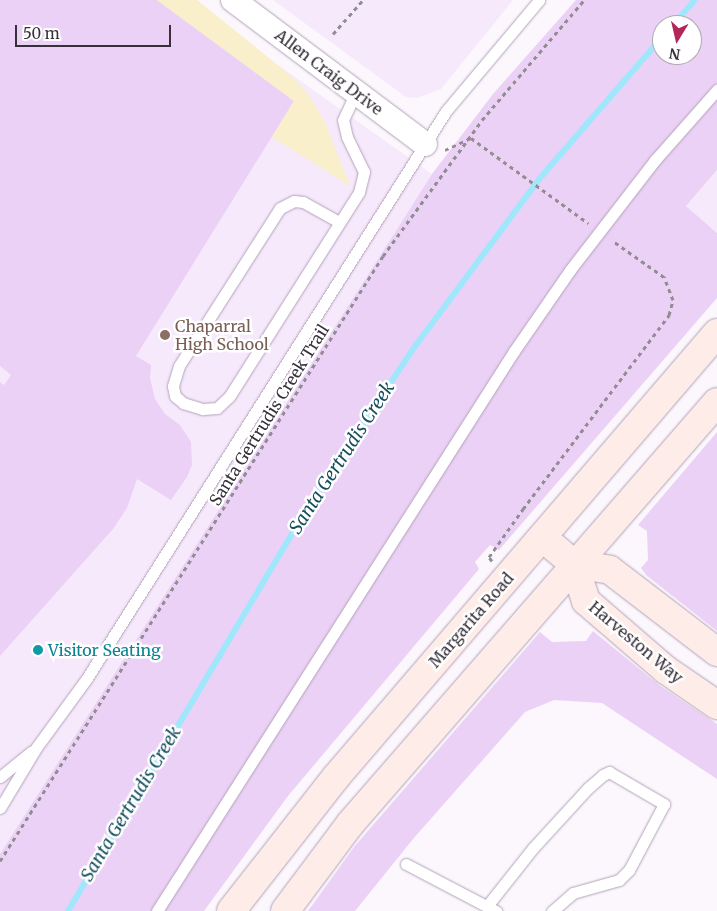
<!DOCTYPE html>
<html>
<head>
<meta charset="utf-8">
<style>
	body { margin:0 }
	#map { position:relative; width:717px; height:911px; overflow:hidden; background:#fbf7fc; font-family:Merriweather,serif }
	div>[style] { position:absolute }
	[style*='--x'] { left:calc(var(--x)*1px); top:calc(var(--y)*1px); width:calc(var(--w)*1px); rotate:calc(var(--a)*1deg) }
	.built>* { inset:0; background:#f7e9fc }
	.green>* { inset:0; background:#ebd1f5 }
	.sand>* { inset:0; background:#f9efca }
	.stream>* { height:6px; margin:-3px; padding:0 3px; transform-origin:3px; border-radius:3px; background:#a1e7fb }
	.path>* { height:3px; margin-top:-1.5px; transform-origin:0; background:repeating-linear-gradient(90deg,#928d94 0 4px,transparent 0 8px) }
	.roads { filter:drop-shadow(0 0 1px #b3a2ba) drop-shadow(0 0 1px #b3a2ba) }
	.lane>* { height:11px; margin:-5.5px; padding:0 5.5px; transform-origin:5.5px; border-radius:5.5px; background:#fff }
	.street>* { height:24px; margin:-12px; padding:0 12px; transform-origin:12px; border-radius:12px; background:#fff }
	.secondary>* { height:28px; margin:-14px; padding:0 14px; transform-origin:14px; border-radius:14px; background:#feece8 }
	.dots>* { width:14px; height:14px; translate:-50% -50%; box-sizing:border-box; border:2px solid #fff; border-radius:50% }
	span { translate:-50% -50%; white-space:nowrap; text-align:center; line-height:1.15; -webkit-text-stroke:5px #fff; paint-order:stroke }
	.street-label { font-size:16px; color:#37303a }
	.education-label { font-size:16px; color:#785e54 }
	.left { translate:0 -50%; text-align:left }
	.culture-label { font-size:16px; color:#0d838f }
	.water-label { font-size:18px; color:#154f5e; font-style:italic }
	.north { position:absolute; left:652px; top:15px; width:50px; height:50px; box-sizing:border-box; background:#fff; border:1px solid #afacb0; border-radius:50%; rotate:189deg; font-size:14px; font-weight:700; line-height:20px; text-align:center; color:#37303a }
	.north::after { content:''; display:block; margin:auto; width:18px; height:22px; background:#b4255a; clip-path:polygon(50% 0,100% 100%,50% 72%,0 100%) }
	.scale { position:absolute; left:15px; top:25px; width:156px; height:22px; box-sizing:border-box; border:2px solid #37303a; border-top:0; padding-left:6px; font-size:15px; line-height:18px; white-space:nowrap; color:#37303a; -webkit-text-stroke:4px #fff; paint-order:stroke }
</style>
</head>
<body>
<div id="map">
	<div class="built">
		<div style="clip-path:polygon(0 0,197px 0,248px 44px,432px 174px,0 854px)"></div>
		<div style="clip-path:polygon(273px 0,513px 0,441px 89px,417px 98px,406px 97px)"></div>
		<div style="clip-path:polygon(717px 170px,717px 233px,686px 206px)"></div>
	</div>
	<div class="green">
		<div style="clip-path:polygon(0 0,157px 0,294px 101px,136px 356px,151px 365px,150px 378px,155px 399px,165px 414px,180px 425px,191px 442px,192px 465px,187px 477px,171px 500px,137px 479px,127px 508px,113px 529px,0 656px,0 382px,4px 385px,11px 375px,0 366px)"></div>
		<div style="clip-path:polygon(evenodd,576px 0,717px 0,717px 170px,686px 206px,717px 233px,717px 298px,499px 550px,490px 545px,475px 562px,479px 569px,288px 796px,204px 911px,0 911px,0 854px,432px 174px,493px 94px,576px 0,662px 25px,692px 25px,692px 55px,662px 55px,662px 25px)"></div>
		<div style="clip-path:polygon(717px 432px,717px 631px,646px 575px,641px 568px,648px 560px,647px 531px,638px 525px)"></div>
		<div style="clip-path:polygon(593px 631px,659px 685px,717px 724px,717px 779px,602px 703px,554px 700px,525px 712px,413px 839px,355px 911px,308px 911px,354px 847px,540px 632px,552px 642px,586px 641px)"></div>
	</div>
	<div class="sand">
		<div style="clip-path:polygon(157px 0,197px 0,290px 75px,309px 95px,325px 122px,350px 186px,272px 137px,294px 101px)"></div>
	</div>
	<div class="stream">
		<div style="--x:673;--y:25;--w:33;--a:-49"></div>
		<div style="--x:68;--y:911;--w:469;--a:-59.3"></div>
		<div style="--x:307;--y:508;--w:191;--a:-56.3"></div>
		<div style="--x:413;--y:349;--w:213;--a:-53.4"></div>
		<div style="--x:540;--y:178;--w:186;--a:-49.1"></div>
	</div>
	<div class="path">
		<div style="--x:333;--y:34;--w:45;--a:-48.6"></div>
		<div style="--x:445;--y:150;--w:29;--a:-25"></div>
		<div style="--x:471;--y:138;--w:145;--a:36"></div>
		<div style="--x:492;--y:561;--w:5;--a:-127"></div>
		<div style="--x:489;--y:557;--w:59;--a:-54.7"></div>
		<div style="--x:523;--y:509;--w:243;--a:-53"></div>
		<div style="--x:669;--y:315;--w:16;--a:-75"></div>
		<div style="--x:673;--y:300;--w:25;--a:-111"></div>
		<div style="--x:664;--y:277;--w:62;--a:-144.8"></div>
		<div style="--x:0;--y:861;--w:716;--a:-57.66"></div>
		<div style="--x:383;--y:256;--w:168;--a:-53.9"></div>
		<div style="--x:482;--y:120;--w:157;--a:-49.6"></div>
	</div>
	<div class="roads">
		<div class="lane">
			<div style="--x:339;--y:222;--w:41;--a:-150.9"></div>
			<div style="--x:303;--y:202;--w:9;--a:-174"></div>
			<div style="--x:294;--y:201;--w:16;--a:153"></div>
			<div style="--x:280;--y:208;--w:188;--a:122.6"></div>
			<div style="--x:179;--y:366;--w:21;--a:107"></div>
			<div style="--x:173;--y:386;--w:10;--a:79"></div>
			<div style="--x:175;--y:396;--w:11;--a:41"></div>
			<div style="--x:183;--y:403;--w:21;--a:17"></div>
			<div style="--x:203;--y:409;--w:14;--a:-4"></div>
			<div style="--x:217;--y:408;--w:16;--a:-43"></div>
			<div style="--x:229;--y:397;--w:243;--a:-57.6"></div>
			<div style="--x:359;--y:192;--w:21;--a:-76"></div>
			<div style="--x:364;--y:172;--w:39;--a:-116"></div>
			<div style="--x:347;--y:137;--w:17;--a:-103"></div>
			<div style="--x:343;--y:120;--w:31;--a:-65"></div>
			<div style="--x:0;--y:777;--w:40;--a:-39"></div>
			<div style="--x:0;--y:808;--w:70;--a:-59"></div>
			<div style="--x:36;--y:748;--w:87;--a:-53.9"></div>
			<div style="--x:87;--y:678;--w:671;--a:-57.66"></div>
			<div style="--x:446;--y:111;--w:145;--a:-50"></div>
			<div style="--x:406;--y:864;--w:102;--a:27.6"></div>
			<div style="--x:487;--y:906;--w:74;--a:-51.6"></div>
			<div style="--x:533;--y:848;--w:81;--a:-47.5"></div>
			<div style="--x:588;--y:788;--w:20;--a:-41"></div>
			<div style="--x:603;--y:775;--w:7;--a:-27"></div>
			<div style="--x:609;--y:772;--w:64;--a:30.2"></div>
			<div style="--x:664;--y:804;--w:75;--a:117.9"></div>
			<div style="--x:629;--y:870;--w:14;--a:135"></div>
			<div style="--x:619;--y:880;--w:48;--a:164.2"></div>
			<div style="--x:573;--y:893;--w:28;--a:139"></div>
			<div style="--x:157;--y:911;--w:664;--a:-57.48"></div>
			<div style="--x:514;--y:351;--w:98;--a:-55.3"></div>
			<div style="--x:570;--y:270;--w:139;--a:-52.3"></div>
			<div style="--x:655;--y:160;--w:94;--a:-48.5"></div>
		</div>
		<div class="street">
			<div style="--x:233;--y:0;--w:240;--a:36.9"></div>
		</div>
		<div class="secondary">
			<div style="--x:543;--y:538;--w:40;--a:40"></div>
			<div style="--x:574;--y:564;--w:36;--a:9"></div>
			<div style="--x:610;--y:570;--w:135;--a:37.5"></div>
			<div style="--x:574;--y:564;--w:39;--a:72"></div>
			<div style="--x:586;--y:601;--w:106;--a:40.8"></div>
			<div style="--x:666;--y:670;--w:62;--a:34.5"></div>
			<div style="--x:231;--y:911;--w:170;--a:-51.9"></div>
			<div style="--x:336;--y:777;--w:585;--a:-49.37"></div>
			<div style="--x:285;--y:911;--w:109;--a:-53.2"></div>
			<div style="--x:350;--y:824;--w:559;--a:-48.99"></div>
		</div>
	</div>
	<div class="dots">
		<div style="left:165px;top:335px;background:#8d6e63"></div>
		<div style="left:38px;top:650px;background:#0f9aa8"></div>
	</div>
	<div class="street-label">
		<span style="left:329px;top:72px;rotate:37deg">Allen Craig Drive</span>
		<span style="left:269px;top:415px;rotate:-58deg">Santa Gertrudis Creek Trail</span>
		<span style="left:471px;top:620px;rotate:-49deg">Margarita Road</span>
		<span style="left:636px;top:642px;rotate:40deg">Harveston Way</span>
	</div>
	<div class="education-label">
		<span class="left" style="left:175px;top:335px">Chaparral<br>High School</span>
	</div>
	<div class="culture-label">
		<span class="left" style="left:48px;top:650px">Visitor Seating</span>
	</div>
	<div class="water-label">
		<span style="left:342px;top:458px;rotate:-57deg">Santa Gertrudis Creek</span>
		<span style="left:131px;top:804px;rotate:-59deg">Santa Gertrudis Creek</span>
	</div>
	<div class="north">N</div>
	<div class="scale">50 m</div>
</div>
</body>
</html>
